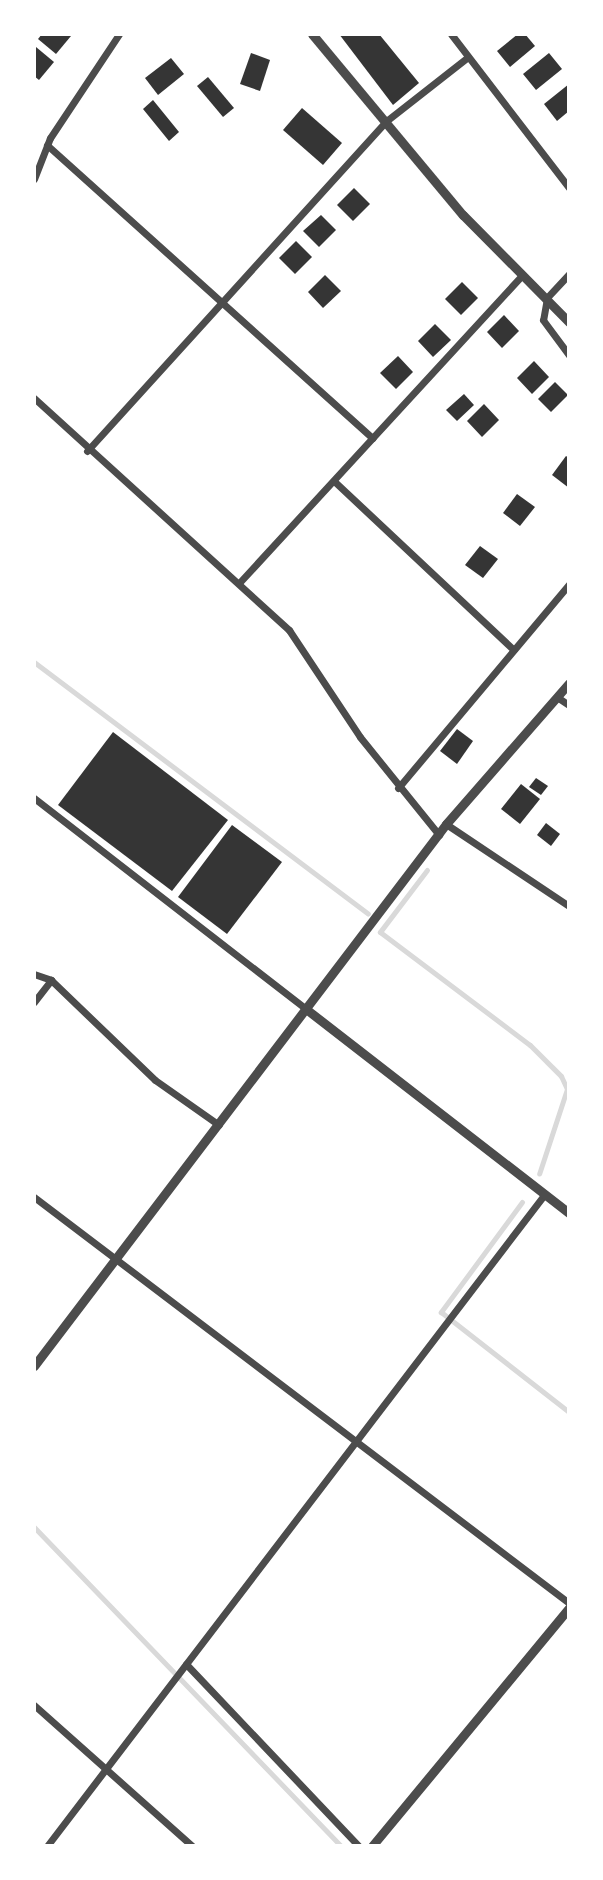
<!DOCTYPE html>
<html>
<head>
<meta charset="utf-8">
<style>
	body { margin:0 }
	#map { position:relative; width:603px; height:1880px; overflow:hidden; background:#fff; font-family:"Fira Sans Condensed",sans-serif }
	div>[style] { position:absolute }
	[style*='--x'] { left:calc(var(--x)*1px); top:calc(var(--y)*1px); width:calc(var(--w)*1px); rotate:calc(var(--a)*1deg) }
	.stream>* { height:5px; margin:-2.5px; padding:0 2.5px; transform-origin:2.5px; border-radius:2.5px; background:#d9d9d9 }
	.building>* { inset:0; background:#353535 }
	.minor>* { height:7px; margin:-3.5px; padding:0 3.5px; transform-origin:3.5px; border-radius:3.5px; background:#4c4c4c }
	.tertiary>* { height:9px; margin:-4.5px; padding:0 4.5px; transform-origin:4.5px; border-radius:4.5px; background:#4c4c4c }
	span { translate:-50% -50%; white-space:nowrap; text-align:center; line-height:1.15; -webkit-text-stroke:8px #fff; paint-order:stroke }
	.frame { position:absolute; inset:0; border:36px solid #fff; pointer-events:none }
</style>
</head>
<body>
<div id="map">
	<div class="stream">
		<div style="--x:34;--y:662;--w:418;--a:37"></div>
		<div style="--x:427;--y:870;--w:78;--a:127.2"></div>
		<div style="--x:380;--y:932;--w:188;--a:37"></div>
		<div style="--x:530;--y:1045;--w:44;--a:45"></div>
		<div style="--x:561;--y:1076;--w:14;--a:65"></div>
		<div style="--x:567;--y:1089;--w:89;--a:108.2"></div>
		<div style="--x:522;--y:1202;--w:137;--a:126.4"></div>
		<div style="--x:441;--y:1312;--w:162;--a:38"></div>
		<div style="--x:34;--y:1527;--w:443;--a:46.1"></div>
	</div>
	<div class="building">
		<div style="clip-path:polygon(42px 34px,69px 34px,71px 36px,56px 54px,38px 39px)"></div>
		<div style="clip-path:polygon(339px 34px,379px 34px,419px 83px,393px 105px)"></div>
		<div style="clip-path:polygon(518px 34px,525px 34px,535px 46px,510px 67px,497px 51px)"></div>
		<div style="clip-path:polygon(36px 47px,54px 62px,39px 80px,34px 76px)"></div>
		<div style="clip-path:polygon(251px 53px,270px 60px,260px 91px,240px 84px)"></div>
		<div style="clip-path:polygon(549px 53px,562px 69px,536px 90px,523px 74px)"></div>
		<div style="clip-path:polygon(171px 58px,184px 74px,158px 95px,145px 78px)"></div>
		<div style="clip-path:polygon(208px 77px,234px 108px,223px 117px,197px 86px)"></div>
		<div style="clip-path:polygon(569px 84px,569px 111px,557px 121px,544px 104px)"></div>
		<div style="clip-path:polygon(153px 100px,179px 132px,169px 141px,143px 109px)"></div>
		<div style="clip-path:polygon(302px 108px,342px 143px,323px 165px,283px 130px)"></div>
		<div style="clip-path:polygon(354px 188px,370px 204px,353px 221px,337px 205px)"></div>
		<div style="clip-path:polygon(321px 215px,336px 230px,319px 247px,303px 231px)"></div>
		<div style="clip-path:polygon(296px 241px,312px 257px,295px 274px,279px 258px)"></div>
		<div style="clip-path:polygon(325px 275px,341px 291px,323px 308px,308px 292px)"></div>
		<div style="clip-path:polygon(462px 282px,478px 298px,461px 315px,445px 299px)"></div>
		<div style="clip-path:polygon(504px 315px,519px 331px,502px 348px,487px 332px)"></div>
		<div style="clip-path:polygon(435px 324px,451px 340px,433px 357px,418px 341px)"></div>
		<div style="clip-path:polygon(398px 356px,413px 372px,396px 389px,380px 373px)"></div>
		<div style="clip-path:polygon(534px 361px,549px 377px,532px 394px,517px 378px)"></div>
		<div style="clip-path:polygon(555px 382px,568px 395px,551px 412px,538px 399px)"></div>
		<div style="clip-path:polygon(464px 394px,474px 405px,457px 421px,446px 410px)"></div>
		<div style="clip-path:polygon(484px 404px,499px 420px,482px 437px,467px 421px)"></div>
		<div style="clip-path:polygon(566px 456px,569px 458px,569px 488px,552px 475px)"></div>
		<div style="clip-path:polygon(517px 494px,535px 507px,520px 526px,503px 513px)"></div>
		<div style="clip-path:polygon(480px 546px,498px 559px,483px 578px,465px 565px)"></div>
		<div style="clip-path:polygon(457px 729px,473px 741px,457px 764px,440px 751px)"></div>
		<div style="clip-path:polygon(113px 732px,228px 820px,172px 891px,58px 805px)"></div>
		<div style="clip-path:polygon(536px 778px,548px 786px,541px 795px,529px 787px)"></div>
		<div style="clip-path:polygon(521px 784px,540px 799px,520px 824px,501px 809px)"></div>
		<div style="clip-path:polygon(546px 823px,560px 834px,551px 846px,537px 835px)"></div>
		<div style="clip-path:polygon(232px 825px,282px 862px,227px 934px,178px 897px)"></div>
	</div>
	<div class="minor">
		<div style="--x:451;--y:34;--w:194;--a:52.5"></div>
		<div style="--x:47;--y:145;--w:438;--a:42"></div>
		<div style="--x:34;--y:179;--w:44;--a:-68.7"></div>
		<div style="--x:50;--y:138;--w:125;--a:-56.4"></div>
		<div style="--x:569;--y:274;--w:33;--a:133"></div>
		<div style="--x:547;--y:298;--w:22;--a:100"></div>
		<div style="--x:543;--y:320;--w:44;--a:53.4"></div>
		<div style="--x:34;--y:398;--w:345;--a:42.3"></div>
		<div style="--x:289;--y:630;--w:128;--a:56.4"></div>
		<div style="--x:360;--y:737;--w:126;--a:51.1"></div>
		<div style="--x:87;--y:451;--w:444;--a:-47.8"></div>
		<div style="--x:385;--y:122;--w:105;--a:-38.1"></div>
		<div style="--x:335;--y:482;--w:245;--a:43.2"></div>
		<div style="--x:239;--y:583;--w:417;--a:-47.4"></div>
		<div style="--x:557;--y:697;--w:14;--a:34"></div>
		<div style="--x:398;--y:788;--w:266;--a:-50"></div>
		<div style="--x:34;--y:798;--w:344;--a:37.8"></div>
		<div style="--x:446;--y:824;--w:148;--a:33.7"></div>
		<div style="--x:34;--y:974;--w:18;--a:19"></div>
		<div style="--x:51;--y:980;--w:144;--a:43.9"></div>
		<div style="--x:155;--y:1080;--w:78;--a:35.1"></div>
		<div style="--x:34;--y:1002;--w:28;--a:-52"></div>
		<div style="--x:34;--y:1197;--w:672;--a:37.19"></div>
		<div style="--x:186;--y:1664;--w:251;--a:46.5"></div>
		<div style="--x:34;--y:1705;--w:212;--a:41.7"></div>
		<div style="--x:47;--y:1846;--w:819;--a:-52.64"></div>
	</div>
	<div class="tertiary">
		<div style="--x:312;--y:34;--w:236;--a:50.2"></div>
		<div style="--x:463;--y:215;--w:151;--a:45.3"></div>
		<div style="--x:306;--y:1009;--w:333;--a:37.8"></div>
		<div style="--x:34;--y:1366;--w:681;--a:-52.76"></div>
		<div style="--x:446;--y:824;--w:187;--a:-48.9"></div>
		<div style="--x:372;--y:1846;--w:309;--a:-50.4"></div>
	</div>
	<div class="frame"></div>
</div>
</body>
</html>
